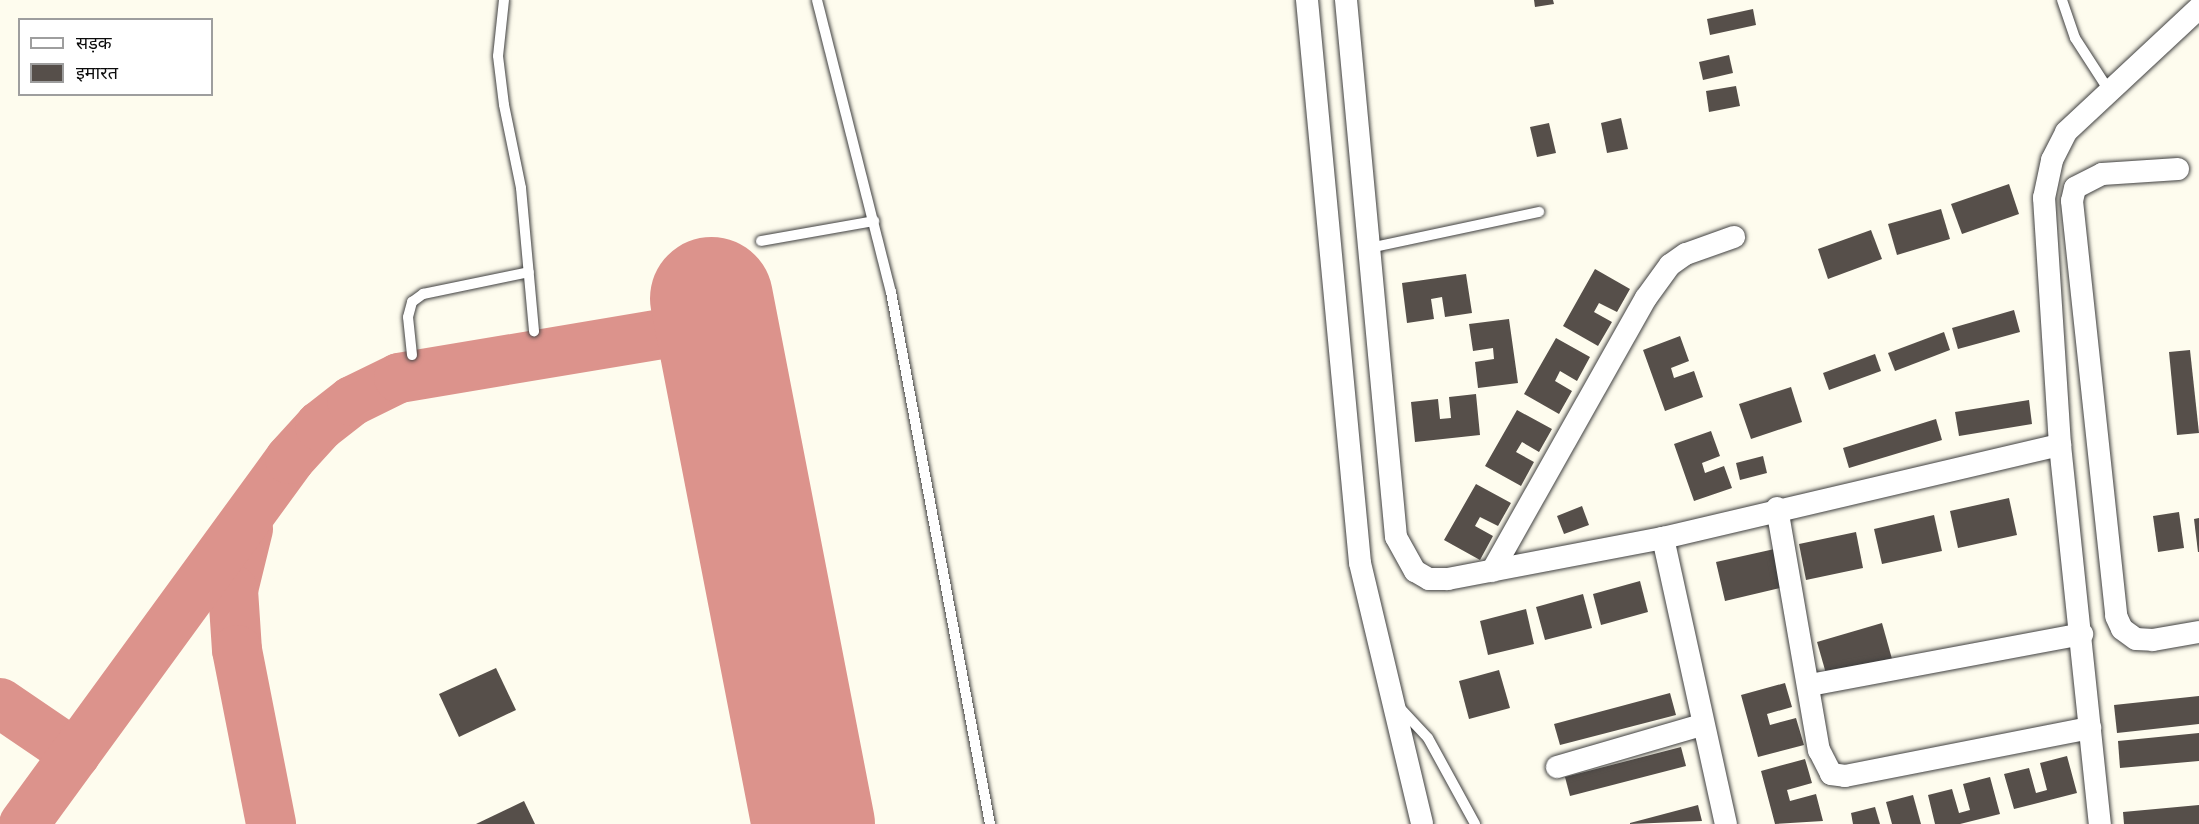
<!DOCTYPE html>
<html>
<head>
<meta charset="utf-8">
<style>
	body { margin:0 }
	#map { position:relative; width:2199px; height:824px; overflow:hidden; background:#fefcee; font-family:Merriweather,"Noto Sans Devanagari",serif }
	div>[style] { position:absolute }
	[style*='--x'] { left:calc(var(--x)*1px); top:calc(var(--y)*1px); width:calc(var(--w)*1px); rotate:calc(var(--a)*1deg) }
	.taxiway>* { height:50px; margin:-25px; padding:0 25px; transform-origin:25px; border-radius:25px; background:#dc938c }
	.runway>* { height:123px; margin:-61.5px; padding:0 61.5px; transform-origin:61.5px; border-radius:61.5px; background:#dc938c }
	.building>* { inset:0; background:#564f4a }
	.roads { filter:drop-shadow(0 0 2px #404040) drop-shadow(0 0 2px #404040) }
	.lane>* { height:10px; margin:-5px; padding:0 5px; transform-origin:5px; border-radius:5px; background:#fff }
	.street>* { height:22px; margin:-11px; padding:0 11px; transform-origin:11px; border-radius:11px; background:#fff }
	span { translate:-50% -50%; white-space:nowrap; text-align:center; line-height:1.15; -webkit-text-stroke:6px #fff; paint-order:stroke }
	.legend { position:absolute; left:18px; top:18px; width:195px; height:78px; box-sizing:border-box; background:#fff; border:2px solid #9e9e9e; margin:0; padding:8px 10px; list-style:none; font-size:18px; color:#0d0d0d }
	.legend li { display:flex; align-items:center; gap:12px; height:30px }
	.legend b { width:30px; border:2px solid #9e9e9e }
</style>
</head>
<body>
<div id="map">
	<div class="taxiway">
		<div style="--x:248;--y:529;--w:63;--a:103.8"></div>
		<div style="--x:233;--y:590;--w:60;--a:86.2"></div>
		<div style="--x:237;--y:650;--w:177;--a:78.9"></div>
		<div style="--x:0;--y:703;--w:91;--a:34.2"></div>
		<div style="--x:24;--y:824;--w:452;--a:-53.9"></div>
		<div style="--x:290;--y:459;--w:45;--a:-47.7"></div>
		<div style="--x:320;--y:426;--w:41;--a:-38"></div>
		<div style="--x:352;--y:401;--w:52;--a:-26.1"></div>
		<div style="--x:399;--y:378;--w:321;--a:-9.5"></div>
	</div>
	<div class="runway">
		<div style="--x:711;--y:298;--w:536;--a:79.03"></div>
	</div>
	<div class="building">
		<div style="clip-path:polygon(1534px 0,1553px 0,1554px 4px,1535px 7px)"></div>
		<div style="clip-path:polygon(1753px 9px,1756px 25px,1710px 35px,1707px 19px)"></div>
		<div style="clip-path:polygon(1729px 55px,1733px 73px,1703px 80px,1699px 62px)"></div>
		<div style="clip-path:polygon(1736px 86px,1740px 106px,1709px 112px,1706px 91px)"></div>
		<div style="clip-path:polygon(1621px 118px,1628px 149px,1607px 153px,1601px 123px)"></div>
		<div style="clip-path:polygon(1549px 123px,1556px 153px,1537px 157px,1530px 127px)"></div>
		<div style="clip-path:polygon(2009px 184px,2019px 214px,1962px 234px,1951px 204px)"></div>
		<div style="clip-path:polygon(1941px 209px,1950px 239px,1897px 255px,1888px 224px)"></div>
		<div style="clip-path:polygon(1871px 230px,1882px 259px,1828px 279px,1818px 249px)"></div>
		<div style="clip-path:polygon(1595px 269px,1630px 289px,1617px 312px,1599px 303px,1594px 312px,1612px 322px,1598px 346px,1563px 326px)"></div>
		<div style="clip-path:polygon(1466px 274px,1472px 313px,1445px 317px,1442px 297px,1431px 299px,1434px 319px,1407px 323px,1402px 283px)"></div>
		<div style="clip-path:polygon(2014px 310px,2020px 332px,1958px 349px,1952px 328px)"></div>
		<div style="clip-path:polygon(1509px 319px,1518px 383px,1478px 388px,1475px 362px,1494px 359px,1493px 348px,1473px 351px,1469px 324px)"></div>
		<div style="clip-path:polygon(1944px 332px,1950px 350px,1895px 371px,1888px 353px)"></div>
		<div style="clip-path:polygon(1680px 336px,1689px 361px,1671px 368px,1674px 378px,1694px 371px,1703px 397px,1665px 411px,1643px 350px)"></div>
		<div style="clip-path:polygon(1556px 338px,1590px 357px,1577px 381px,1560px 371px,1555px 381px,1572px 391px,1559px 414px,1524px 394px)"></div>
		<div style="clip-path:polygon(2190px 350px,2199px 433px,2177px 435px,2169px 352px)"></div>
		<div style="clip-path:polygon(1875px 354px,1881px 371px,1829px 390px,1823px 373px)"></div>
		<div style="clip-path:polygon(1791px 387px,1802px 422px,1751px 439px,1739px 404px)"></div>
		<div style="clip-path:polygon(1476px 394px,1480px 435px,1415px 442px,1411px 402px,1438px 399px,1440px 419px,1451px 418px,1449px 397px)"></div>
		<div style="clip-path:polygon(2029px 400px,2032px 424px,1959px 436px,1955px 412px)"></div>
		<div style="clip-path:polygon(1517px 410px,1552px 429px,1539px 452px,1522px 442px,1516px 452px,1534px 462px,1521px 486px,1485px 466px)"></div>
		<div style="clip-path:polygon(1936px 419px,1942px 440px,1849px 468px,1843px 448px)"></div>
		<div style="clip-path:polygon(1711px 431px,1720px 456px,1702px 463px,1705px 473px,1724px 466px,1732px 488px,1694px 501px,1674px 444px)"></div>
		<div style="clip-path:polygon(1763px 456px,1767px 473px,1740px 480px,1736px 463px)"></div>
		<div style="clip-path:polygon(1476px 484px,1511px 503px,1498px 526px,1480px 517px,1475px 526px,1493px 536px,1480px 560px,1444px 540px)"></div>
		<div style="clip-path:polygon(2009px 498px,2017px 535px,1958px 548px,1950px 511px)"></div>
		<div style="clip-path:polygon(1582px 506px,1589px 525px,1564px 534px,1557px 516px)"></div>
		<div style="clip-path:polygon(2179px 512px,2184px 548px,2158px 552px,2153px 516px)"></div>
		<div style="clip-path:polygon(1934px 515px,1942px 551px,1882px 564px,1874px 529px)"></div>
		<div style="clip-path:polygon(2199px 518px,2199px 552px,2198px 552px,2194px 519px)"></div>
		<div style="clip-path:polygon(1856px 532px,1863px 568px,1806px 580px,1799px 544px)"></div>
		<div style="clip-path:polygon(1779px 548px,1788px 586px,1725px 601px,1716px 562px)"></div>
		<div style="clip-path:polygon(1640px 581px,1648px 612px,1601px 625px,1593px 594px)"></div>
		<div style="clip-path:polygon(1583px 594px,1592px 628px,1545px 640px,1536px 607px)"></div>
		<div style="clip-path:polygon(1526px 609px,1534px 644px,1488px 655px,1480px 621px)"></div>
		<div style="clip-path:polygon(1882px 623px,1892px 659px,1827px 677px,1817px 642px)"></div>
		<div style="clip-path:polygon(496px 668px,516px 710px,459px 737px,439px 694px)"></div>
		<div style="clip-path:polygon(1499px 670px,1510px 708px,1469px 719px,1459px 681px)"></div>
		<div style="clip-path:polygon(1785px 683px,1792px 707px,1767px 714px,1770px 725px,1796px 718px,1804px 745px,1758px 757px,1741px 695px)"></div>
		<div style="clip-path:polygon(1670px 693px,1676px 715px,1560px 745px,1554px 724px)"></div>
		<div style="clip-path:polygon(2199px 696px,2199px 724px,2117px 733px,2114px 705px)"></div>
		<div style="clip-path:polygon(2199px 733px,2199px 761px,2120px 768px,2118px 741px)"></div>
		<div style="clip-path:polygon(1681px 747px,1686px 766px,1570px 796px,1565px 777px)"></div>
		<div style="clip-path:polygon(2067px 756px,2077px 793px,2014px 809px,2004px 774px,2029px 768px,2036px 793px,2047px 790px,2040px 763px)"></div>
		<div style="clip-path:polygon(1805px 759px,1812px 783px,1787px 790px,1790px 801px,1816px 794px,1823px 821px,1775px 824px,1761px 771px)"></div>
		<div style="clip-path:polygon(1990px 777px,2000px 814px,1960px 824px,1935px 824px,1928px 795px,1952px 789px,1959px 813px,1970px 810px,1963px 784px)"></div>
		<div style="clip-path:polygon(1913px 795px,1921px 824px,1892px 824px,1886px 802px)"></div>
		<div style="clip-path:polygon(524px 801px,535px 824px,476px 824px)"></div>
		<div style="clip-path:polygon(1698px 805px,1702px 821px,1630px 824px,1630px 823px)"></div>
		<div style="clip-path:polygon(2199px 805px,2199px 824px,2124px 824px,2123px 812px)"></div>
		<div style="clip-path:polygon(1875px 807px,1880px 824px,1853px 824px,1851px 813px)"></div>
	</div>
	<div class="roads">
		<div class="lane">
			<div style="--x:504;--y:0;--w:56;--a:96.1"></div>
			<div style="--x:498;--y:56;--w:49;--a:83"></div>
			<div style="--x:504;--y:105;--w:85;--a:78.4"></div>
			<div style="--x:521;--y:188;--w:144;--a:84.8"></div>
			<div style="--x:817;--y:0;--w:301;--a:75.8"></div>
			<div style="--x:891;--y:292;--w:541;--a:79.46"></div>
			<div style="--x:2062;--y:0;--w:40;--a:71.1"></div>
			<div style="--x:2075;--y:38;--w:64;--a:57.1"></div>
			<div style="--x:761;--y:241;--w:115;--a:-10"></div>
			<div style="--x:1369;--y:248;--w:174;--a:-12"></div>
			<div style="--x:412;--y:355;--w:38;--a:-96"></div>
			<div style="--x:408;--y:317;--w:16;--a:-75"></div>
			<div style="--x:412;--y:302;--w:14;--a:-36"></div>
			<div style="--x:423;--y:294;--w:108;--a:-11.7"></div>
			<div style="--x:1399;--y:707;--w:42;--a:46.9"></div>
			<div style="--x:1428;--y:738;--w:98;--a:61.3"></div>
		</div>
		<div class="street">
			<div style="--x:1307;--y:0;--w:565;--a:84.62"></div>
			<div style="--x:1360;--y:563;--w:268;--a:76.6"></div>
			<div style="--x:1346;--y:0;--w:539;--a:84.68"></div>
			<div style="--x:1396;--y:537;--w:39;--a:61"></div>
			<div style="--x:1415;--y:571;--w:16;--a:30"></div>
			<div style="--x:1429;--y:579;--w:19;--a:0"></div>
			<div style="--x:1448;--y:579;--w:219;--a:-10.8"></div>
			<div style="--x:1663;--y:538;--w:408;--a:-13.2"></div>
			<div style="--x:2060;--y:445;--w:248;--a:-93.7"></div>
			<div style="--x:2044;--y:198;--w:39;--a:-78"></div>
			<div style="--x:2052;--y:160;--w:31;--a:-63"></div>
			<div style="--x:2066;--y:132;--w:182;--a:-43"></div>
			<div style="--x:2178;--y:169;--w:76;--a:176.2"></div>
			<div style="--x:2102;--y:174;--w:30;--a:153"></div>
			<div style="--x:2075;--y:188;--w:13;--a:103"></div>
			<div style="--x:2072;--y:201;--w:417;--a:83.9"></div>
			<div style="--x:2116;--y:616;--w:14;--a:65"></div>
			<div style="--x:2122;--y:629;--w:17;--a:36"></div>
			<div style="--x:2136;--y:639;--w:17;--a:3"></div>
			<div style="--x:2153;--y:640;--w:47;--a:-9.9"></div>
			<div style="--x:2060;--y:445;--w:381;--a:84"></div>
			<div style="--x:1777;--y:508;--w:246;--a:80.2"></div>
			<div style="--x:1819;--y:750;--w:27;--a:63"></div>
			<div style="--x:1831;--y:774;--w:14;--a:8"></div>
			<div style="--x:1845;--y:776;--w:250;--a:-11.1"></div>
			<div style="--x:1663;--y:538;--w:293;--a:77.6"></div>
			<div style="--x:1492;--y:571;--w:313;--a:-60.6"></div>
			<div style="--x:1646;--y:298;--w:41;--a:-54"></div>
			<div style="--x:1670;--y:265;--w:19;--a:-35"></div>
			<div style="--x:1686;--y:254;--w:51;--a:-19.5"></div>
			<div style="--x:1810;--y:685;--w:277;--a:-10.6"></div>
			<div style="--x:1557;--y:767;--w:151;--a:-16.2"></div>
		</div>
	</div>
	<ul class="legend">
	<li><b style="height:8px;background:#fff"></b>सड़क</li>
	<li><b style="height:16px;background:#564f4a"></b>इमारत</li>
	</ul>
</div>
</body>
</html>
